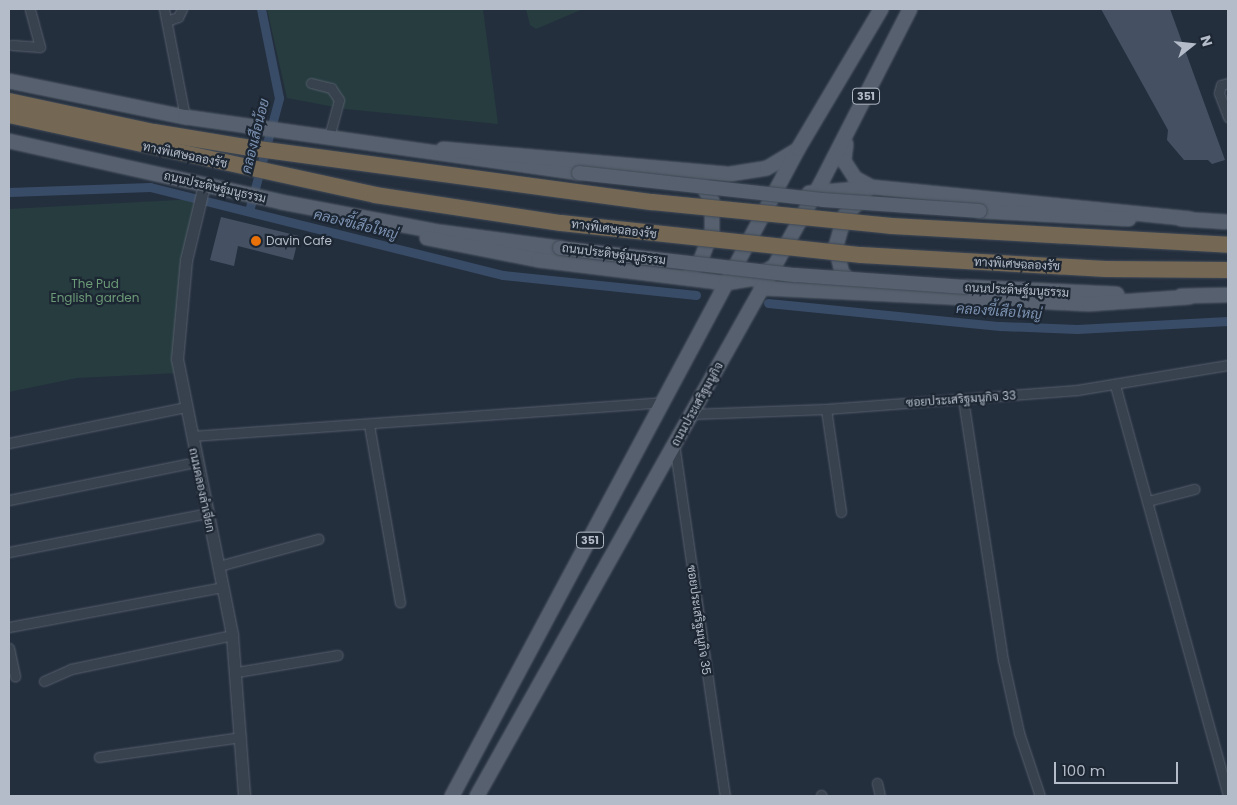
<!DOCTYPE html>
<html>
<head>
<meta charset="utf-8">
<style>
	body { margin:0 }
	#map { position:relative; width:1237px; height:805px; overflow:hidden; background:#242f3e; font-family:Poppins,Sarabun,sans-serif }
	div>[style] { position:absolute }
	[style*='--x'] { left:calc(var(--x)*1px); top:calc(var(--y)*1px); width:calc(var(--w)*1px); rotate:calc(var(--a)*1deg) }
	.green>* { inset:0; background:#263c3f }
	.canal>* { height:9px; margin:-4.5px; padding:0 4.5px; transform-origin:4.5px; border-radius:4.5px; background:#394c67 }
	.building>* { inset:0; background:#455162 }
	.roads { filter:drop-shadow(0 0 1px #565f6c) drop-shadow(0 0 1px #565f6c) }
	.minor>* { height:9px; margin:-4.5px; padding:0 4.5px; transform-origin:4.5px; border-radius:4.5px; background:#38414e }
	.tertiary>* { height:11px; margin:-5.5px; padding:0 5.5px; transform-origin:5.5px; border-radius:5.5px; background:#38414e }
	.primary>* { height:14px; margin:-7px; padding:0 7px; transform-origin:7px; border-radius:7px; background:#56606e }
	.bridges { filter:drop-shadow(0 0 1px #414a57) drop-shadow(0 0 1px #414a57) }
	.primary-bridge>* { height:14px; margin:-7px; padding:0 7px; transform-origin:7px; border-radius:7px; background:#56606e }
	.motorway-bridge>* { height:16px; margin:-8px; padding:0 8px; transform-origin:8px; border-radius:8px; background:#746855 }
	.dots>* { width:14px; height:14px; translate:-50% -50%; box-sizing:border-box; border:2px solid #1d2633; border-radius:50% }
	span { translate:-50% -50%; white-space:nowrap; text-align:center; line-height:1.15; -webkit-text-stroke:4.5px #1d2633; paint-order:stroke }
	.shield-label span { padding:1px 4px; background:#1d2633; border:1px solid; border-radius:4px; -webkit-text-stroke-width:0 }
	.shield-label { font-size:11px; color:#b4bcc9; font-weight:700 }
	.street-label { font-size:12px; color:#b4bcc9 }
	.poi-label { font-size:12px; color:#b4bcc9 }
	.left { translate:0 -50%; text-align:left }
	.park-label { font-size:12px; color:#6b9a76 }
	.water-label { font-size:14px; color:#7c92b1; font-style:italic }
	.frame { position:absolute; inset:0; border:10px solid #b4bcc9; pointer-events:none }
	.north { position:absolute; left:1167px; top:20px; width:50px; height:50px; -webkit-text-stroke:4px #1d2633; paint-order:stroke; rotate:74deg; font-size:14px; font-weight:700; line-height:20px; text-align:center; color:#b4bcc9 }
	.north::after { content:''; display:block; margin:auto; width:18px; height:22px; background:#b4bcc9; clip-path:polygon(50% 0,100% 100%,50% 72%,0 100%) }
	.scale { position:absolute; left:1054px; top:762px; width:124px; height:22px; box-sizing:border-box; border:2px solid #b4bcc9; border-top:0; padding-left:6px; font-size:15px; line-height:18px; white-space:nowrap; color:#b4bcc9; -webkit-text-stroke:4px #1d2633; paint-order:stroke }
</style>
</head>
<body>
<div id="map">
	<div class="green">
		<div style="clip-path:polygon(267px 9px,483px 9px,498px 124px,345px 109px,287px 98px)"></div>
		<div style="clip-path:polygon(526px 9px,583px 9px,536px 29px,530px 25px)"></div>
		<div style="clip-path:polygon(196px 199px,179px 373px,77px 378px,9px 392px,9px 209px)"></div>
	</div>
	<div class="canal">
		<div style="--x:9;--y:192;--w:141;--a:-2"></div>
		<div style="--x:150;--y:187;--w:364;--a:14"></div>
		<div style="--x:503;--y:275;--w:194;--a:5.9"></div>
		<div style="--x:249;--y:211;--w:117;--a:-75.1"></div>
		<div style="--x:279;--y:98;--w:91;--a:-101.4"></div>
		<div style="--x:768;--y:303;--w:233;--a:5.7"></div>
		<div style="--x:1000;--y:326;--w:77;--a:2.2"></div>
		<div style="--x:1077;--y:329;--w:151;--a:-3"></div>
	</div>
	<div class="building">
		<div style="clip-path:polygon(1101px 9px,1170px 9px,1225px 160px,1212px 164px,1208px 160px,1184px 160px,1167px 140px,1168px 130px)"></div>
		<div style="clip-path:polygon(221px 217px,299px 236px,293px 260px,238px 246px,234px 266px,210px 260px)"></div>
	</div>
	<div class="roads">
		<div class="minor">
			<div style="--x:164;--y:9;--w:110;--a:79"></div>
			<div style="--x:167;--y:21;--w:12;--a:-20"></div>
			<div style="--x:178;--y:17;--w:9;--a:-63"></div>
			<div style="--x:12;--y:45;--w:28;--a:4"></div>
			<div style="--x:40;--y:47;--w:39;--a:-105"></div>
			<div style="--x:311;--y:83;--w:21;--a:14"></div>
			<div style="--x:331;--y:88;--w:14;--a:56"></div>
			<div style="--x:339;--y:100;--w:38;--a:105"></div>
			<div style="--x:1228;--y:83;--w:7;--a:164"></div>
			<div style="--x:1221;--y:85;--w:8;--a:104"></div>
			<div style="--x:1219;--y:93;--w:26;--a:69"></div>
			<div style="--x:1115;--y:385;--w:425;--a:74.6"></div>
			<div style="--x:963;--y:399;--w:264;--a:81.3"></div>
			<div style="--x:1003;--y:660;--w:75;--a:77.6"></div>
			<div style="--x:1019;--y:733;--w:66;--a:71.6"></div>
			<div style="--x:826;--y:409;--w:104;--a:81.7"></div>
			<div style="--x:691;--y:414;--w:135;--a:-2.1"></div>
			<div style="--x:826;--y:409;--w:252;--a:-4.3"></div>
			<div style="--x:1077;--y:390;--w:153;--a:-9.4"></div>
			<div style="--x:369;--y:425;--w:180;--a:80.1"></div>
			<div style="--x:192;--y:436;--w:471;--a:-4.1"></div>
			<div style="--x:9;--y:443;--w:181;--a:-11.5"></div>
			<div style="--x:674;--y:443;--w:357;--a:81.8"></div>
			<div style="--x:9;--y:500;--w:191;--a:-11.5"></div>
			<div style="--x:1148;--y:501;--w:48;--a:-14.6"></div>
			<div style="--x:9;--y:552;--w:202;--a:-11.1"></div>
			<div style="--x:219;--y:566;--w:103;--a:-15.3"></div>
			<div style="--x:9;--y:627;--w:217;--a:-10.6"></div>
			<div style="--x:9;--y:648;--w:29;--a:78"></div>
			<div style="--x:237;--y:672;--w:102;--a:-9.6"></div>
			<div style="--x:44;--y:681;--w:30;--a:-24"></div>
			<div style="--x:71;--y:669;--w:165;--a:-11.9"></div>
			<div style="--x:99;--y:757;--w:143;--a:-8"></div>
			<div style="--x:877;--y:783;--w:13;--a:77"></div>
			<div style="--x:821;--y:795;--w:1;--a:45"></div>
		</div>
		<div class="tertiary">
			<div style="--x:204;--y:185;--w:77;--a:103.5"></div>
			<div style="--x:186;--y:260;--w:99;--a:95.2"></div>
			<div style="--x:177;--y:359;--w:281;--a:78.7"></div>
			<div style="--x:232;--y:635;--w:161;--a:85.7"></div>
		</div>
		<div class="primary">
			<div style="--x:9;--y:81;--w:180;--a:11.6"></div>
			<div style="--x:185;--y:117;--w:398;--a:8.1"></div>
			<div style="--x:9;--y:141;--w:279;--a:12.6"></div>
			<div style="--x:281;--y:202;--w:162;--a:10.7"></div>
			<div style="--x:440;--y:232;--w:121;--a:7.6"></div>
			<div style="--x:846;--y:144;--w:17;--a:97"></div>
			<div style="--x:844;--y:161;--w:20;--a:57"></div>
			<div style="--x:855;--y:178;--w:18;--a:29"></div>
			<div style="--x:871;--y:187;--w:320;--a:5.7"></div>
			<div style="--x:443;--y:149;--w:288;--a:5"></div>
			<div style="--x:730;--y:174;--w:37;--a:-9"></div>
			<div style="--x:767;--y:168;--w:35;--a:-31"></div>
			<div style="--x:809;--y:193;--w:61;--a:-4.7"></div>
			<div style="--x:980;--y:211;--w:149;--a:3.1"></div>
			<div style="--x:1181;--y:219;--w:47;--a:3.7"></div>
			<div style="--x:427;--y:238;--w:113;--a:11.2"></div>
			<div style="--x:538;--y:260;--w:189;--a:7"></div>
			<div style="--x:726;--y:283;--w:26;--a:-9"></div>
			<div style="--x:752;--y:279;--w:22;--a:-30"></div>
			<div style="--x:691;--y:270;--w:12;--a:-42"></div>
			<div style="--x:700;--y:262;--w:34;--a:-69"></div>
			<div style="--x:712;--y:230;--w:29;--a:-90"></div>
			<div style="--x:712;--y:201;--w:25;--a:-122"></div>
			<div style="--x:854;--y:285;--w:17;--a:-135"></div>
			<div style="--x:842;--y:273;--w:28;--a:-103"></div>
			<div style="--x:836;--y:246;--w:32;--a:-74"></div>
			<div style="--x:845;--y:215;--w:26;--a:-43"></div>
			<div style="--x:966;--y:287;--w:151;--a:2.7"></div>
			<div style="--x:761;--y:288;--w:328;--a:2.8"></div>
			<div style="--x:1089;--y:304;--w:101;--a:-4"></div>
			<div style="--x:1181;--y:296;--w:47;--a:-1.2"></div>
			<div style="--x:452;--y:796;--w:734;--a:-61.86"></div>
			<div style="--x:798;--y:149;--w:163;--a:-59.3"></div>
			<div style="--x:477;--y:796;--w:703;--a:-60.7"></div>
			<div style="--x:821;--y:183;--w:195;--a:-62.9"></div>
		</div>
	</div>
	<div class="bridges">
		<div class="primary-bridge">
			<div style="--x:579;--y:173;--w:245;--a:6.3"></div>
			<div style="--x:823;--y:200;--w:157;--a:4"></div>
			<div style="--x:560;--y:248;--w:237;--a:6.6"></div>
			<div style="--x:795;--y:275;--w:171;--a:4"></div>
		</div>
		<div class="motorway-bridge">
			<div style="--x:9;--y:101;--w:148;--a:12.1"></div>
			<div style="--x:154;--y:132;--w:98;--a:9.4"></div>
			<div style="--x:251;--y:148;--w:405;--a:7.7"></div>
			<div style="--x:652;--y:202;--w:241;--a:5.7"></div>
			<div style="--x:892;--y:226;--w:337;--a:3.2"></div>
			<div style="--x:9;--y:115;--w:375;--a:12.3"></div>
			<div style="--x:375;--y:195;--w:188;--a:8.6"></div>
			<div style="--x:561;--y:223;--w:302;--a:6.1"></div>
			<div style="--x:861;--y:255;--w:245;--a:3.3"></div>
			<div style="--x:1106;--y:269;--w:122;--a:0.5"></div>
		</div>
	</div>
	<div class="dots">
		<div style="left:256px;top:241px;background:#e8710a"></div>
	</div>
	<div class="shield-label">
		<span style="left:866px;top:96px">351</span>
		<span style="left:590px;top:540px">351</span>
	</div>
	<div class="street-label">
		<span style="left:185px;top:155px;rotate:12deg">ทางพิเศษฉลองรัช</span>
		<span style="left:215px;top:187px;rotate:13deg">ถนนประดิษฐ์มนูธรรม</span>
		<span style="left:614px;top:229px;rotate:7deg">ทางพิเศษฉลองรัช</span>
		<span style="left:614px;top:254px;rotate:7deg">ถนนประดิษฐ์มนูธรรม</span>
		<span style="left:1017px;top:264px;rotate:3deg">ทางพิเศษฉลองรัช</span>
		<span style="left:1017px;top:290px;rotate:3deg">ถนนประดิษฐ์มนูธรรม</span>
		<span style="left:961px;top:399px;rotate:-4deg">ซอยประเสริฐมนูกิจ 33</span>
		<span style="left:697px;top:404px;rotate:-61deg">ถนนประเสริฐมนูกิจ</span>
		<span style="left:202px;top:490px;rotate:78deg">ถนนคลองลำเจียก</span>
		<span style="left:699px;top:620px;rotate:82deg">ซอยประเสริฐมนูกิจ 35</span>
	</div>
	<div class="poi-label">
		<span class="left" style="left:266px;top:241px">Davin Cafe</span>
	</div>
	<div class="park-label">
		<span style="left:95px;top:291px">The Pud<br>English garden</span>
	</div>
	<div class="water-label">
		<span style="left:255px;top:136px;rotate:-76deg">คลองเสือน้อย</span>
		<span style="left:356px;top:224px;rotate:14deg">คลองขี้เสือใหญ่</span>
		<span style="left:999px;top:311px;rotate:4deg">คลองขี้เสือใหญ่</span>
	</div>
	<div class="frame"></div>
	<div class="north">N</div>
	<div class="scale">100 m</div>
</div>
</body>
</html>
